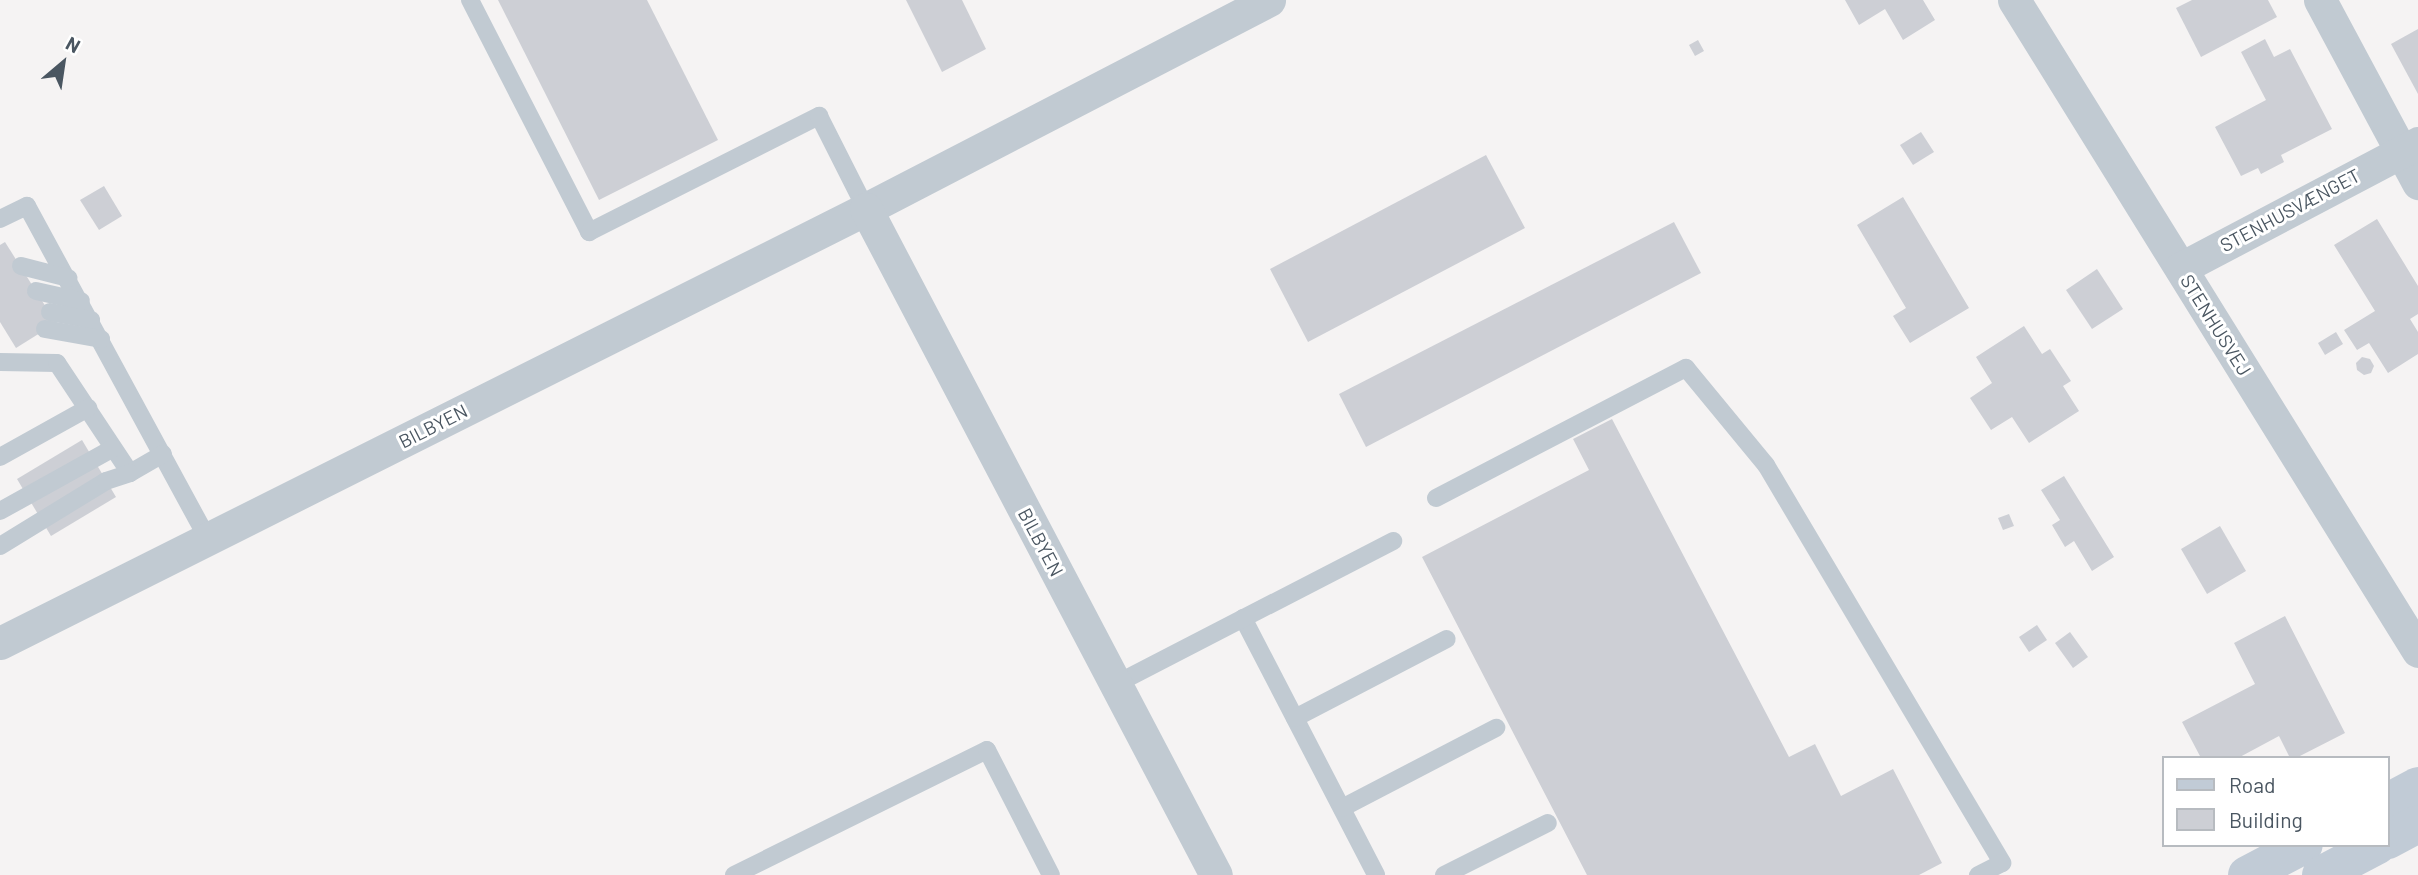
<!DOCTYPE html>
<html>
<head>
<meta charset="utf-8">
<style>
	body { margin:0 }
	#map { position:relative; width:2418px; height:875px; overflow:hidden; background:#f5f3f3; font-family:Barlow,sans-serif }
	div>[style] { position:absolute }
	[style*='--x'] { left:calc(var(--x)*1px); top:calc(var(--y)*1px); width:calc(var(--w)*1px); rotate:calc(var(--a)*1deg) }
	.building>* { inset:0; background:#cdcfd5 }
	.lane>* { height:18px; margin:-9px; padding:0 9px; transform-origin:9px; border-radius:9px; background:#c1cad2 }
	.street>* { height:33px; margin:-16.5px; padding:0 16.5px; transform-origin:16.5px; border-radius:16.5px; background:#c1cad2 }
	.secondary>* { height:38px; margin:-19px; padding:0 19px; transform-origin:19px; border-radius:19px; background:#c1cbd6 }
	span { translate:-50% -50%; white-space:nowrap; text-align:center; line-height:1.15; -webkit-text-stroke:6px #fff; paint-order:stroke }
	.street-label { font-size:19px; color:#4a5661 }
	.legend { position:absolute; left:2162px; top:756px; width:228px; height:91px; box-sizing:border-box; background:#fff; border:2px solid #b7bbc0; margin:0; padding:9px 12px; list-style:none; font-size:21px; color:#4a5661 }
	.legend li { display:flex; align-items:center; gap:14px; height:35px }
	.legend b { width:35px; border:2px solid #b7bbc0 }
	.north { position:absolute; left:28px; top:28px; width:70px; height:70px; -webkit-text-stroke:5px #fff; paint-order:stroke; rotate:29deg; font-size:19px; font-weight:700; line-height:28px; text-align:center; color:#4a5661 }
	.north::after { content:''; display:block; margin:auto; width:24px; height:32px; background:#4a5661; clip-path:polygon(50% 0,100% 100%,50% 72%,0 100%) }
</style>
</head>
<body>
<div id="map">
	<div class="building">
		<div style="clip-path:polygon(498px 0,647px 0,718px 140px,599px 200px)"></div>
		<div style="clip-path:polygon(906px 0,962px 0,986px 49px,942px 72px)"></div>
		<div style="clip-path:polygon(1845px 0,1923px 0,1935px 20px,1903px 40px,1885px 9px,1859px 25px)"></div>
		<div style="clip-path:polygon(2192px 0,2268px 0,2277px 17px,2201px 57px,2176px 8px)"></div>
		<div style="clip-path:polygon(2418px 29px,2418px 94px,2391px 44px)"></div>
		<div style="clip-path:polygon(2265px 39px,2274px 57px,2290px 49px,2332px 129px,2281px 155px,2284px 162px,2261px 174px,2258px 168px,2241px 176px,2215px 127px,2266px 100px,2241px 52px)"></div>
		<div style="clip-path:polygon(1698px 40px,1704px 51px,1695px 56px,1689px 45px)"></div>
		<div style="clip-path:polygon(1921px 132px,1934px 152px,1913px 165px,1900px 145px)"></div>
		<div style="clip-path:polygon(1486px 155px,1525px 228px,1308px 342px,1270px 269px)"></div>
		<div style="clip-path:polygon(104px 186px,122px 216px,99px 230px,80px 200px)"></div>
		<div style="clip-path:polygon(1903px 197px,1969px 308px,1910px 343px,1893px 316px,1906px 308px,1857px 225px)"></div>
		<div style="clip-path:polygon(2377px 219px,2418px 286px,2418px 314px,2410px 319px,2418px 332px,2418px 354px,2388px 373px,2369px 343px,2357px 350px,2344px 330px,2375px 311px,2334px 245px)"></div>
		<div style="clip-path:polygon(1674px 222px,1701px 273px,1366px 447px,1339px 394px)"></div>
		<div style="clip-path:polygon(5px 242px,56px 323px,16px 348px,0 322px,0 245px)"></div>
		<div style="clip-path:polygon(2097px 269px,2123px 309px,2092px 329px,2066px 290px)"></div>
		<div style="clip-path:polygon(2024px 326px,2042px 354px,2050px 349px,2071px 381px,2063px 386px,2079px 411px,2029px 443px,2012px 417px,1991px 430px,1970px 398px,1992px 383px,1976px 357px)"></div>
		<div style="clip-path:polygon(2336px 332px,2343px 344px,2325px 355px,2318px 343px)"></div>
		<div style="clip-path:polygon(2362px 357px,2370px 359px,2374px 366px,2371px 373px,2364px 375px,2357px 370px,2356px 363px)"></div>
		<div style="clip-path:polygon(1612px 419px,1789px 757px,1815px 744px,1841px 796px,1893px 769px,1942px 863px,1919px 875px,1587px 875px,1422px 557px,1589px 470px,1573px 439px)"></div>
		<div style="clip-path:polygon(82px 440px,116px 497px,51px 536px,17px 479px)"></div>
		<div style="clip-path:polygon(2064px 476px,2114px 557px,2092px 571px,2074px 541px,2065px 547px,2052px 525px,2060px 520px,2041px 490px)"></div>
		<div style="clip-path:polygon(2009px 514px,2014px 526px,2003px 530px,1998px 518px)"></div>
		<div style="clip-path:polygon(2220px 526px,2246px 571px,2207px 594px,2181px 549px)"></div>
		<div style="clip-path:polygon(2285px 616px,2345px 733px,2296px 758px,2290px 758px,2279px 736px,2238px 758px,2201px 758px,2182px 722px,2255px 684px,2234px 643px)"></div>
		<div style="clip-path:polygon(2037px 625px,2047px 640px,2029px 652px,2019px 637px)"></div>
		<div style="clip-path:polygon(2070px 632px,2088px 657px,2073px 668px,2055px 643px)"></div>
	</div>
	<div class="lane">
		<div style="--x:470;--y:0;--w:261;--a:62.8"></div>
		<div style="--x:589;--y:232;--w:258;--a:-26.8"></div>
		<div style="--x:819;--y:116;--w:104;--a:63.2"></div>
		<div style="--x:0;--y:219;--w:30;--a:-26"></div>
		<div style="--x:27;--y:206;--w:379;--a:61.5"></div>
		<div style="--x:21;--y:266;--w:49;--a:14.3"></div>
		<div style="--x:36;--y:291;--w:46;--a:12.5"></div>
		<div style="--x:50;--y:312;--w:42;--a:11"></div>
		<div style="--x:45;--y:329;--w:57;--a:10.1"></div>
		<div style="--x:0;--y:362;--w:57;--a:1"></div>
		<div style="--x:57;--y:363;--w:132;--a:56.4"></div>
		<div style="--x:130;--y:473;--w:38;--a:-30"></div>
		<div style="--x:0;--y:457;--w:101;--a:-29.1"></div>
		<div style="--x:1436;--y:498;--w:282;--a:-27.5"></div>
		<div style="--x:1686;--y:368;--w:126;--a:50.5"></div>
		<div style="--x:1766;--y:465;--w:463;--a:59.3"></div>
		<div style="--x:2002;--y:863;--w:27;--a:153"></div>
		<div style="--x:0;--y:511;--w:129;--a:-29.1"></div>
		<div style="--x:0;--y:546;--w:124;--a:-31.5"></div>
		<div style="--x:106;--y:481;--w:25;--a:-18"></div>
		<div style="--x:1243;--y:618;--w:289;--a:62.6"></div>
		<div style="--x:1116;--y:684;--w:312;--a:-27.3"></div>
		<div style="--x:1295;--y:718;--w:171;--a:-27.5"></div>
		<div style="--x:1342;--y:808;--w:174;--a:-27.5"></div>
		<div style="--x:734;--y:875;--w:282;--a:-26.3"></div>
		<div style="--x:987;--y:750;--w:140;--a:62.9"></div>
		<div style="--x:1444;--y:875;--w:116;--a:-26.6"></div>
	</div>
	<div class="street">
		<div style="--x:2014;--y:0;--w:766;--a:58.18"></div>
		<div style="--x:2320;--y:0;--w:208;--a:61.8"></div>
		<div style="--x:866;--y:209;--w:454;--a:-27.4"></div>
		<div style="--x:2181;--y:268;--w:268;--a:-27.8"></div>
		<div style="--x:0;--y:643;--w:969;--a:-26.62"></div>
		<div style="--x:866;--y:209;--w:752;--a:62.28"></div>
	</div>
	<div class="secondary">
		<div style="--x:2388;--y:802;--w:34;--a:-28"></div>
		<div style="--x:2388;--y:840;--w:34;--a:-28"></div>
		<div style="--x:2247;--y:875;--w:64;--a:-27.8"></div>
		<div style="--x:2321;--y:875;--w:64;--a:-27.8"></div>
	</div>
	<div class="street-label">
		<span style="left:2290px;top:210px;rotate:-28deg">STENHUSVÆNGET</span>
		<span style="left:2216px;top:325px;rotate:58deg">STENHUSVEJ</span>
		<span style="left:433px;top:426px;rotate:-27deg">BILBYEN</span>
		<span style="left:1041px;top:542px;rotate:62deg">BILBYEN</span>
	</div>
	<ul class="legend">
	<li><b style="height:9px;background:#c1cbd6"></b>Road</li>
	<li><b style="height:19px;background:#cdcfd5"></b>Building</li>
	</ul>
	<div class="north">N</div>
</div>
</body>
</html>
